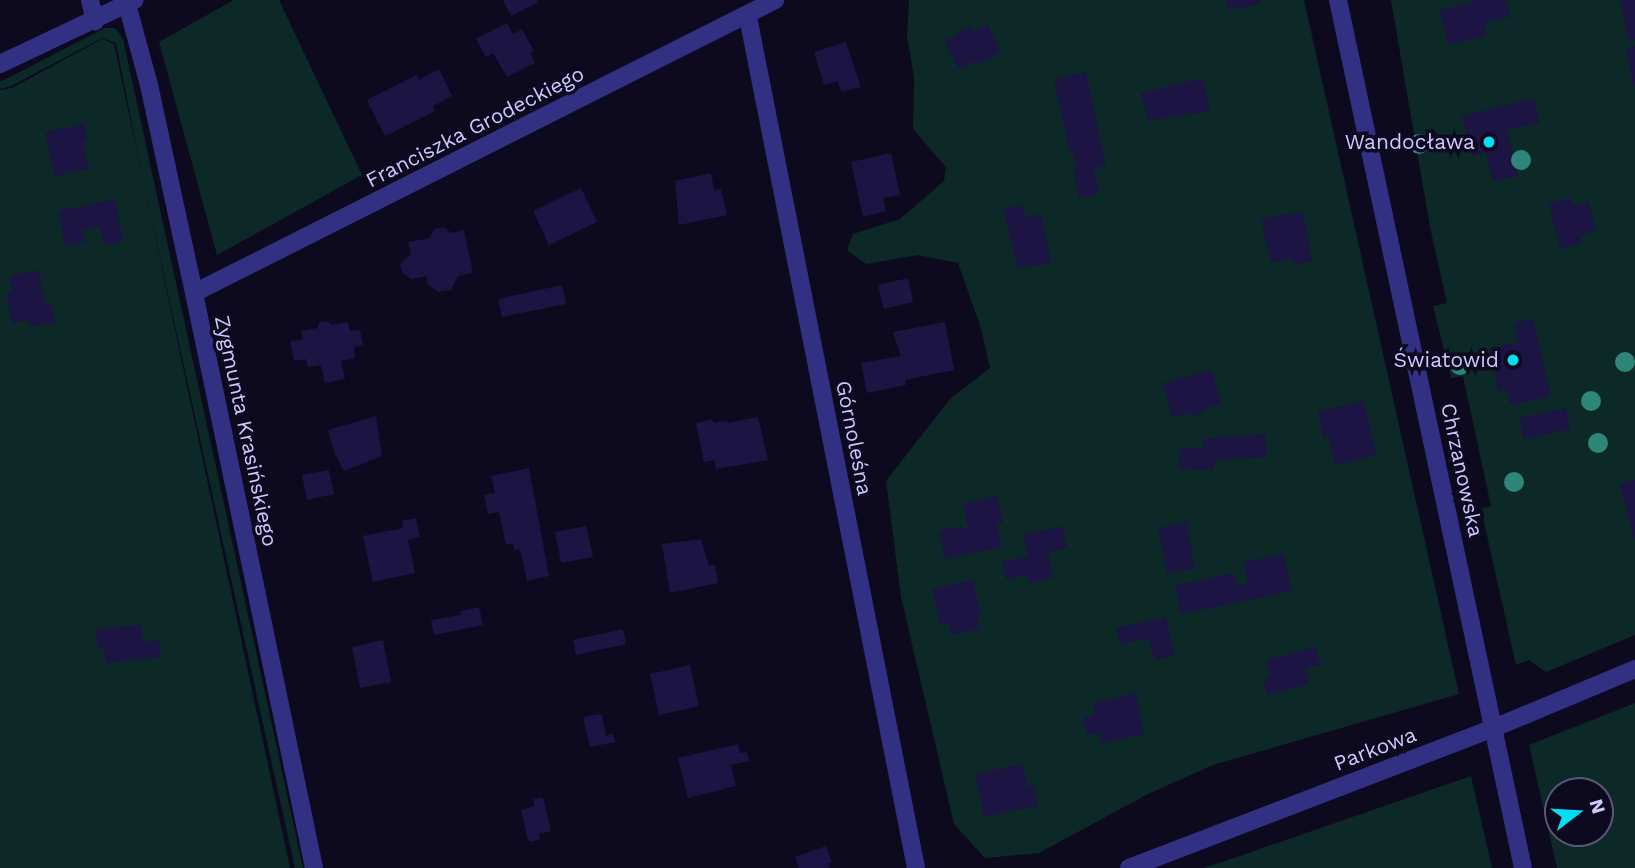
<!DOCTYPE html>
<html>
<head>
<meta charset="utf-8">
<style>
	body { margin:0 }
	#map { position:relative; width:1635px; height:868px; overflow:hidden; background:#0d0a1f; font-family:"Work Sans",sans-serif }
	div>[style] { position:absolute }
	[style*='--x'] { left:calc(var(--x)*1px); top:calc(var(--y)*1px); width:calc(var(--w)*1px); rotate:calc(var(--a)*1deg) }
	.green>* { inset:0; background:#0c2928 }
	.building>* { inset:0; background:#1c1442 }
	.minor>* { height:18px; margin:-9px; padding:0 9px; transform-origin:9px; border-radius:9px; background:#323083 }
	.trees>* { width:20px; height:20px; margin:-10px; border-radius:50%; background:#2d8677 }
	.dots>* { width:19px; height:19px; translate:-50% -50%; box-sizing:border-box; border:4px solid #0d0a1f; border-radius:50% }
	span { translate:-50% -50%; white-space:nowrap; text-align:center; line-height:1.15; -webkit-text-stroke:7px #0d0a1f; paint-order:stroke }
	.street-label { font-size:21px; color:#cdc8ff }
	.poi-label { font-size:21px; color:#cdc8ff }
	.right { translate:-100% -50%; text-align:right }
	.north { position:absolute; left:1544px; top:777px; width:70px; height:70px; box-sizing:border-box; background:#0d0a1f; border:2px solid #5a5679; border-radius:50%; rotate:73deg; font-size:19px; font-weight:700; line-height:28px; text-align:center; color:#cdc8ff }
	.north::after { content:''; display:block; margin:auto; width:24px; height:32px; background:#00def3; clip-path:polygon(50% 0,100% 100%,50% 72%,0 100%) }
</style>
</head>
<body>
<div id="map">
	<div class="green">
		<div style="clip-path:polygon(234px 0,279px 0,362px 175px,217px 255px,159px 42px)"></div>
		<div style="clip-path:polygon(909px 0,1304px 0,1459px 694px,1213px 765px,1148px 794px,1039px 853px,985px 858px,954px 824px,901px 597px,886px 481px,950px 399px,990px 368px,981px 328px,958px 263px,918px 255px,866px 264px,847px 250px,853px 234px,900px 219px,944px 181px,946px 167px,913px 129px,914px 77px,907px 37px)"></div>
		<div style="clip-path:polygon(1391px 0,1635px 0,1635px 635px,1546px 672px,1529px 660px,1516px 665px,1481px 509px,1491px 506px,1463px 376px,1451px 378px,1433px 306px,1447px 303px,1430px 227px)"></div>
		<div style="clip-path:polygon(105px 28px,115px 28px,123px 39px,303px 868px,295px 868px,143px 181px,116px 43px,102px 38px,11px 86px,0 89px,0 82px)"></div>
		<div style="clip-path:polygon(102px 39px,114px 44px,290px 868px,0 868px,0 90px,12px 88px)"></div>
		<div style="clip-path:polygon(evenodd,1635px 703px,1635px 868px,1557px 868px,1529px 745px,1635px 703px,1558px 791px,1600px 791px,1600px 833px,1558px 833px,1558px 791px)"></div>
		<div style="clip-path:polygon(1471px 776px,1492px 868px,1203px 868px,1225px 861px)"></div>
	</div>
	<div class="building">
		<div style="clip-path:polygon(503px 0,536px 0,538px 2px,511px 16px)"></div>
		<div style="clip-path:polygon(1226px 0,1259px 0,1260px 4px,1228px 10px)"></div>
		<div style="clip-path:polygon(1472px 0,1506px 0,1510px 17px,1484px 23px,1487px 36px,1448px 45px,1440px 10px,1472px 3px)"></div>
		<div style="clip-path:polygon(1620px 0,1635px 0,1635px 40px,1629px 41px)"></div>
		<div style="clip-path:polygon(507px 23px,513px 34px,522px 29px,534px 51px,530px 53px,535px 63px,507px 77px,493px 53px,486px 57px,476px 39px)"></div>
		<div style="clip-path:polygon(987px 24px,1001px 51px,976px 65px,974px 61px,959px 69px,944px 41px,970px 27px,973px 31px)"></div>
		<div style="clip-path:polygon(846px 42px,861px 87px,841px 92px,838px 81px,824px 85px,814px 52px)"></div>
		<div style="clip-path:polygon(1635px 46px,1635px 85px,1634px 86px,1626px 48px)"></div>
		<div style="clip-path:polygon(439px 69px,452px 96px,433px 106px,435px 111px,385px 136px,367px 100px,417px 75px,419px 80px)"></div>
		<div style="clip-path:polygon(1086px 72px,1106px 165px,1094px 168px,1099px 193px,1079px 198px,1073px 170px,1077px 169px,1073px 152px,1070px 153px,1054px 79px)"></div>
		<div style="clip-path:polygon(1203px 78px,1210px 111px,1148px 121px,1141px 93px)"></div>
		<div style="clip-path:polygon(1534px 98px,1540px 122px,1507px 130px,1518px 176px,1493px 181px,1486px 153px,1472px 156px,1462px 116px)"></div>
		<div style="clip-path:polygon(84px 124px,88px 140px,83px 142px,88px 169px,54px 176px,45px 132px)"></div>
		<div style="clip-path:polygon(891px 153px,900px 195px,883px 198px,886px 211px,863px 217px,851px 162px)"></div>
		<div style="clip-path:polygon(711px 173px,714px 190px,721px 189px,727px 215px,679px 225px,675px 181px)"></div>
		<div style="clip-path:polygon(581px 188px,597px 222px,549px 245px,533px 211px)"></div>
		<div style="clip-path:polygon(1571px 198px,1573px 206px,1589px 202px,1596px 231px,1580px 236px,1582px 243px,1560px 248px,1549px 203px)"></div>
		<div style="clip-path:polygon(115px 199px,123px 241px,104px 245px,100px 226px,82px 230px,85px 242px,65px 246px,58px 211px)"></div>
		<div style="clip-path:polygon(1022px 205px,1025px 217px,1041px 214px,1051px 263px,1018px 269px,1003px 209px)"></div>
		<div style="clip-path:polygon(1303px 211px,1312px 261px,1294px 265px,1292px 258px,1271px 263px,1261px 219px)"></div>
		<div style="clip-path:polygon(443px 227px,452px 233px,464px 230px,473px 273px,458px 276px,451px 290px,438px 292px,428px 285px,426px 276px,412px 279px,403px 274px,400px 264px,411px 254px,408px 242px,430px 238px,434px 229px)"></div>
		<div style="clip-path:polygon(39px 270px,45px 303px,51px 302px,55px 322px,30px 327px,28px 320px,12px 323px,6px 293px,13px 292px,9px 276px)"></div>
		<div style="clip-path:polygon(908px 278px,913px 302px,884px 309px,878px 285px)"></div>
		<div style="clip-path:polygon(562px 285px,566px 304px,502px 317px,498px 299px)"></div>
		<div style="clip-path:polygon(1533px 319px,1551px 396px,1510px 405px,1506px 389px,1498px 391px,1494px 369px,1486px 370px,1482px 352px,1509px 343px,1518px 345px,1514px 323px)"></div>
		<div style="clip-path:polygon(328px 321px,332px 325px,348px 322px,350px 331px,360px 330px,363px 345px,354px 347px,355px 358px,341px 361px,345px 379px,325px 383px,321px 365px,308px 367px,306px 359px,294px 361px,290px 342px,303px 339px,301px 331px,317px 328px,320px 322px)"></div>
		<div style="clip-path:polygon(945px 322px,954px 370px,905px 380px,906px 385px,867px 393px,861px 363px,901px 356px,893px 332px)"></div>
		<div style="clip-path:polygon(1212px 370px,1221px 404px,1203px 409px,1203px 413px,1192px 416px,1191px 412px,1172px 417px,1163px 383px)"></div>
		<div style="clip-path:polygon(1364px 401px,1376px 455px,1335px 465px,1328px 436px,1323px 437px,1318px 411px)"></div>
		<div style="clip-path:polygon(1566px 408px,1570px 429px,1524px 439px,1519px 418px)"></div>
		<div style="clip-path:polygon(376px 416px,382px 456px,344px 471px,334px 452px,328px 430px)"></div>
		<div style="clip-path:polygon(758px 417px,768px 460px,716px 469px,714px 460px,704px 462px,696px 423px,712px 419px,714px 423px,727px 420px,728px 423px)"></div>
		<div style="clip-path:polygon(1265px 434px,1267px 457px,1214px 460px,1214px 470px,1179px 469px,1180px 449px,1203px 448px,1203px 439px)"></div>
		<div style="clip-path:polygon(529px 468px,549px 576px,527px 581px,520px 549px,514px 550px,513px 543px,506px 545px,499px 512px,488px 514px,484px 495px,495px 493px,491px 476px)"></div>
		<div style="clip-path:polygon(329px 470px,334px 494px,307px 500px,302px 475px)"></div>
		<div style="clip-path:polygon(1635px 480px,1635px 537px,1634px 538px,1620px 484px)"></div>
		<div style="clip-path:polygon(997px 496px,1003px 523px,997px 524px,1002px 547px,945px 559px,939px 531px,962px 526px,963px 529px,968px 528px,963px 504px)"></div>
		<div style="clip-path:polygon(416px 518px,420px 537px,408px 540px,415px 573px,373px 582px,363px 536px,403px 528px,402px 521px)"></div>
		<div style="clip-path:polygon(1186px 522px,1195px 568px,1167px 574px,1158px 528px)"></div>
		<div style="clip-path:polygon(586px 526px,593px 557px,561px 563px,555px 532px)"></div>
		<div style="clip-path:polygon(1063px 526px,1067px 548px,1048px 552px,1053px 577px,1029px 583px,1027px 575px,1006px 580px,1002px 562px,1028px 556px,1023px 535px)"></div>
		<div style="clip-path:polygon(701px 539px,709px 566px,715px 565px,718px 583px,670px 593px,662px 544px)"></div>
		<div style="clip-path:polygon(1283px 554px,1292px 591px,1181px 614px,1175px 585px,1234px 573px,1237px 586px,1248px 584px,1244px 562px)"></div>
		<div style="clip-path:polygon(973px 580px,981px 616px,977px 617px,979px 629px,951px 635px,949px 623px,940px 625px,932px 589px)"></div>
		<div style="clip-path:polygon(479px 607px,483px 625px,434px 635px,431px 620px,461px 615px,460px 611px)"></div>
		<div style="clip-path:polygon(1166px 617px,1174px 656px,1156px 660px,1148px 638px,1120px 644px,1116px 628px)"></div>
		<div style="clip-path:polygon(141px 625px,143px 642px,159px 640px,161px 657px,106px 663px,104px 648px,98px 649px,96px 629px)"></div>
		<div style="clip-path:polygon(623px 629px,626px 644px,576px 655px,573px 640px)"></div>
		<div style="clip-path:polygon(383px 640px,391px 682px,360px 688px,352px 647px)"></div>
		<div style="clip-path:polygon(1316px 647px,1320px 665px,1305px 668px,1309px 684px,1267px 695px,1264px 679px,1271px 677px,1266px 660px)"></div>
		<div style="clip-path:polygon(690px 665px,699px 706px,659px 715px,650px 674px)"></div>
		<div style="clip-path:polygon(1136px 693px,1144px 734px,1101px 744px,1098px 733px,1087px 735px,1083px 718px,1095px 715px,1092px 703px)"></div>
		<div style="clip-path:polygon(602px 714px,606px 736px,613px 734px,615px 742px,590px 747px,583px 717px)"></div>
		<div style="clip-path:polygon(738px 744px,740px 753px,747px 752px,749px 761px,731px 765px,736px 786px,688px 798px,678px 758px)"></div>
		<div style="clip-path:polygon(1022px 764px,1028px 787px,1034px 785px,1038px 806px,984px 817px,975px 774px)"></div>
		<div style="clip-path:polygon(543px 797px,551px 831px,539px 834px,540px 839px,531px 842px,528px 840px,521px 810px,535px 806px,533px 799px)"></div>
		<div style="clip-path:polygon(826px 846px,832px 862px,828px 863px,830px 868px,799px 868px,795px 857px)"></div>
	</div>
	<div class="minor">
		<div style="--x:90;--y:0;--w:22;--a:77"></div>
		<div style="--x:1338;--y:0;--w:887;--a:77.97"></div>
		<div style="--x:127;--y:4;--w:84;--a:74.8"></div>
		<div style="--x:149;--y:85;--w:213;--a:77.8"></div>
		<div style="--x:194;--y:293;--w:587;--a:78.21"></div>
		<div style="--x:748;--y:17;--w:867;--a:78.83"></div>
		<div style="--x:0;--y:64;--w:149;--a:-25.4"></div>
		<div style="--x:194;--y:293;--w:651;--a:-26.76"></div>
		<div style="--x:1129;--y:868;--w:391;--a:-21"></div>
		<div style="--x:1494;--y:728;--w:153;--a:-22.7"></div>
	</div>
	<div class="trees">
		<div style="left:1419px;top:144px"></div>
		<div style="left:1521px;top:160px"></div>
		<div style="left:1625px;top:362px"></div>
		<div style="left:1460px;top:365px"></div>
		<div style="left:1591px;top:401px"></div>
		<div style="left:1598px;top:443px"></div>
		<div style="left:1514px;top:482px"></div>
	</div>
	<div class="dots">
		<div style="left:1489px;top:142px;background:#00def3"></div>
		<div style="left:1513px;top:360px;background:#00def3"></div>
	</div>
	<div class="street-label">
		<span style="left:475px;top:127px;rotate:-27deg">Franciszka Grodeckiego</span>
		<span style="left:246px;top:431px;rotate:78deg">Zygmunta Krasińskiego</span>
		<span style="left:854px;top:438px;rotate:79deg">Górnoleśna</span>
		<span style="left:1462px;top:470px;rotate:78deg">Chrzanowska</span>
		<span style="left:1375px;top:749px;rotate:-21deg">Parkowa</span>
	</div>
	<div class="poi-label">
		<span class="right" style="left:1475px;top:142px">Wandocława</span>
		<span class="right" style="left:1499px;top:360px">Światowid</span>
	</div>
	<div class="north">N</div>
</div>
</body>
</html>
